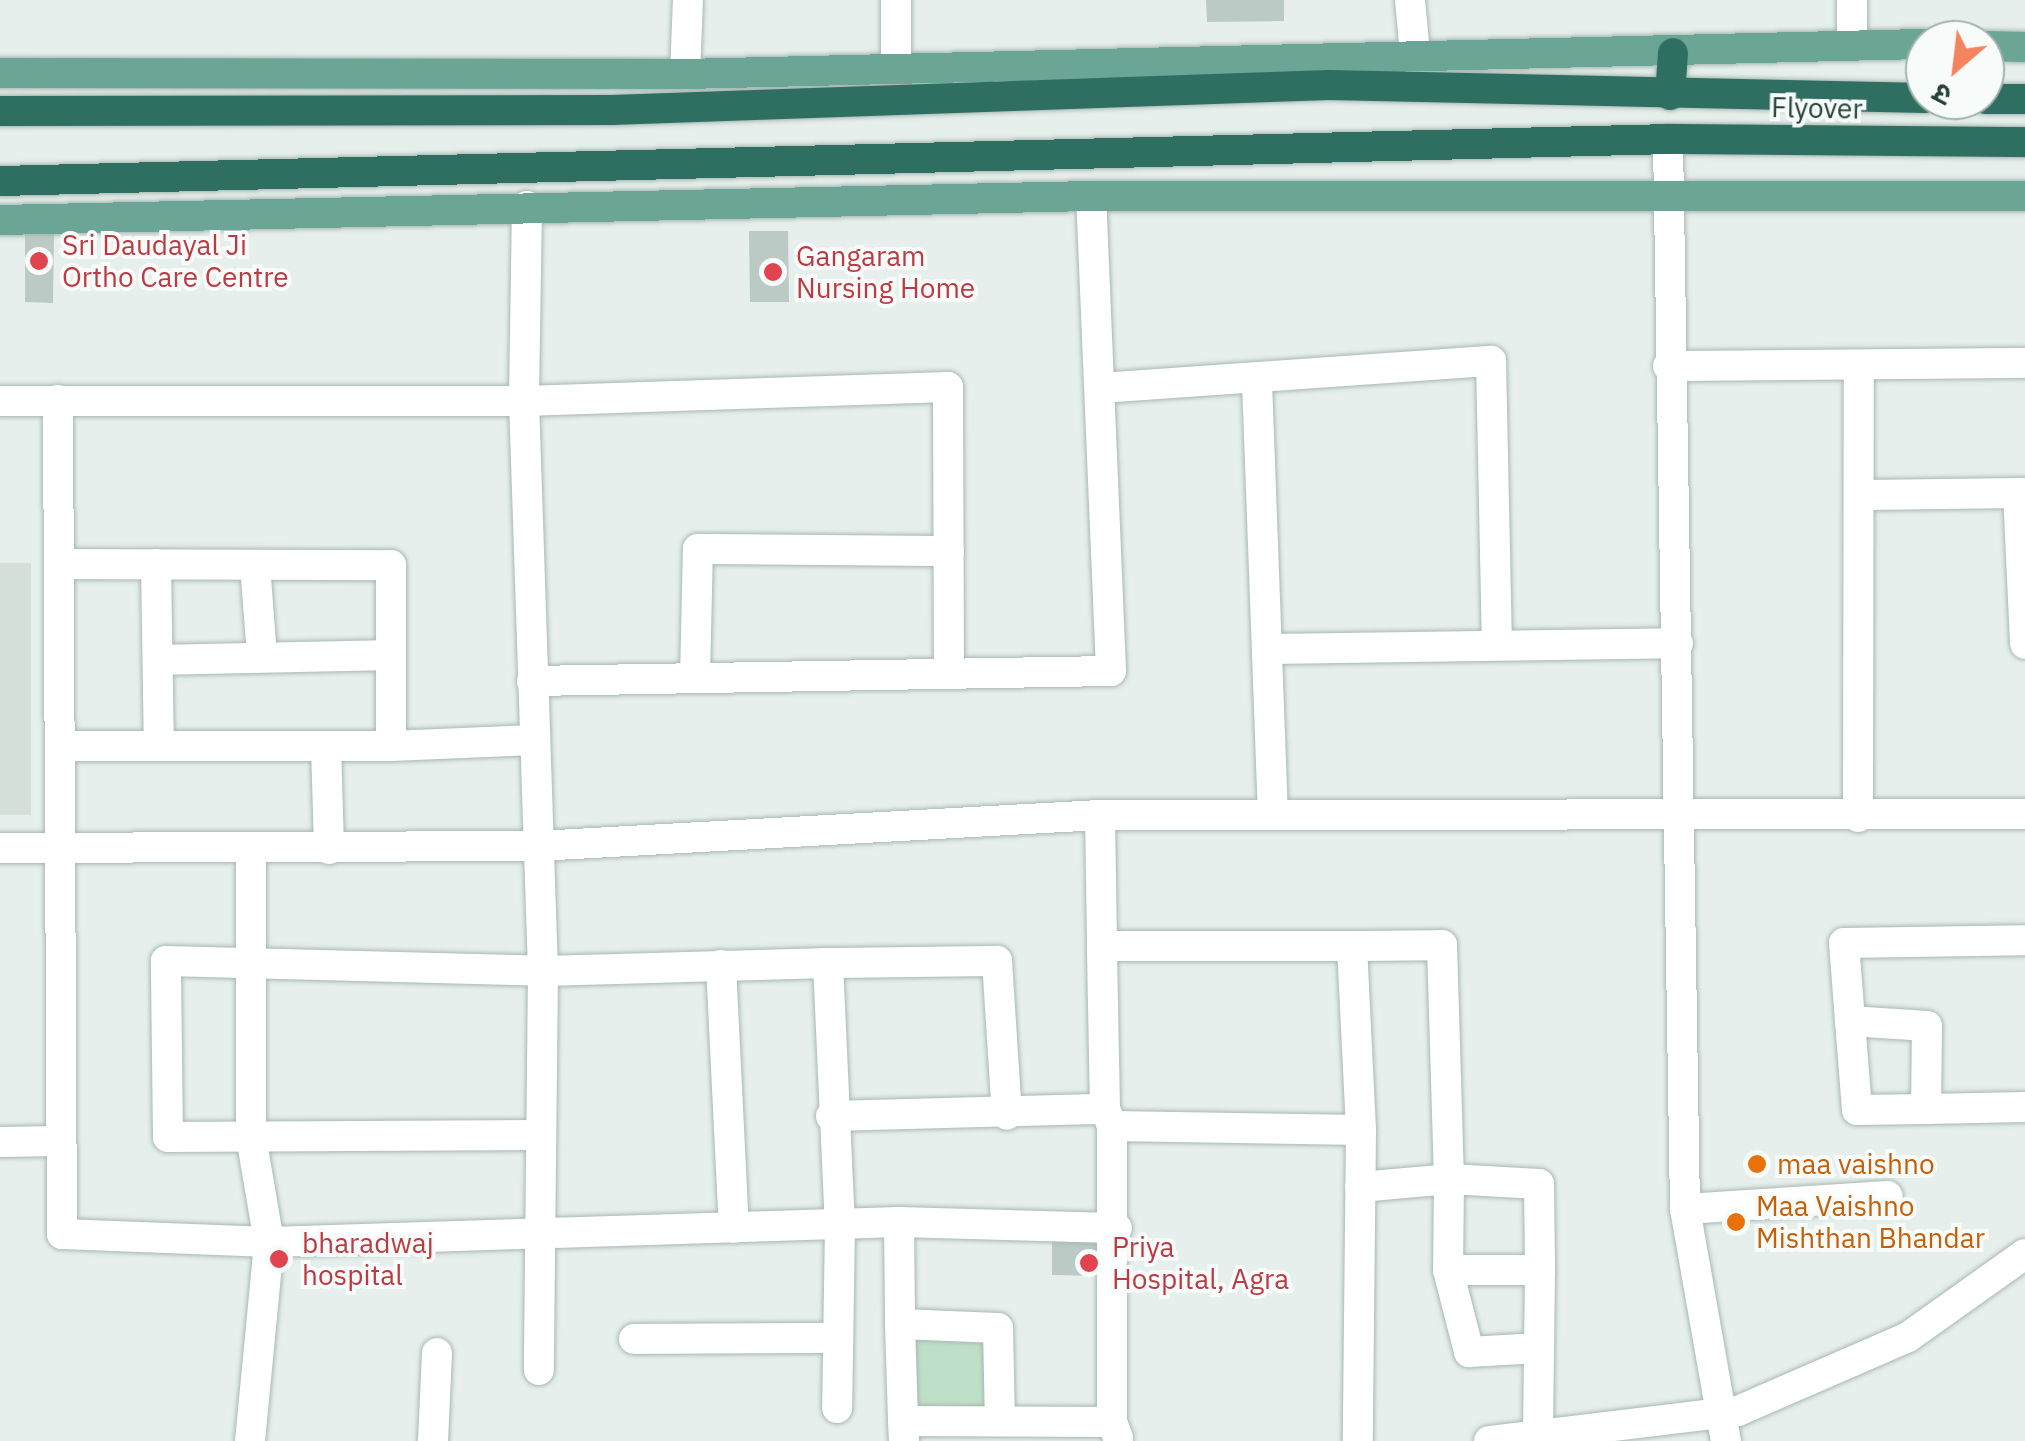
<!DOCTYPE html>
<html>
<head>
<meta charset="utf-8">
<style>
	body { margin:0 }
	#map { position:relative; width:2025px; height:1441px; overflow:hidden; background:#e6efeb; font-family:"IBM Plex Sans","Noto Sans Devanagari",sans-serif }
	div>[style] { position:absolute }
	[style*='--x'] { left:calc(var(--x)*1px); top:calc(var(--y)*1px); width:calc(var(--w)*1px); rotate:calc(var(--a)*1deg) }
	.built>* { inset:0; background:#d4dfda }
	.green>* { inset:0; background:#bfe0c8 }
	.building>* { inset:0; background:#bbcac4 }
	.roads { filter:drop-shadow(0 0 2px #a8b8b2) drop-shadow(0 0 2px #a8b8b2) }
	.minor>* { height:30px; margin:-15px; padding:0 15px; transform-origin:15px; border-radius:15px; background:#fff }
	.major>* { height:30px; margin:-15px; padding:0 15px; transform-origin:15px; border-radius:15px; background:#6aa596 }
	.highway>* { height:30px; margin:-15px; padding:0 15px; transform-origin:15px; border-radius:15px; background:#2f6f62 }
	.dots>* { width:28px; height:28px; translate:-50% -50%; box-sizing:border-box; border:5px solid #f7fbf9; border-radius:50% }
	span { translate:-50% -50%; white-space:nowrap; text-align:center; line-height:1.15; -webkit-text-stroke:8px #f7fbf9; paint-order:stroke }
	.street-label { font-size:28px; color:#24423a }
	.health-label { font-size:28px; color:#be3a42 }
	.left { translate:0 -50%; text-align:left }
	.food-label { font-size:28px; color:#c56008 }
	.north { position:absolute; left:1905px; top:20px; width:100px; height:100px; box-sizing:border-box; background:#f7fbf9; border:2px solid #a3b1ad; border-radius:50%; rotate:208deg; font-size:28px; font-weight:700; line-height:40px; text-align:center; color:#24423a }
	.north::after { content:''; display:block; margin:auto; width:35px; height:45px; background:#f4845f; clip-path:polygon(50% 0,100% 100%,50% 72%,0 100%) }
</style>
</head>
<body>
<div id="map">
	<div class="built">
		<div style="clip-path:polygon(0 563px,31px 563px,31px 815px,0 815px)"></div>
	</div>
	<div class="green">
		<div style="clip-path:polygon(910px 1334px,985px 1337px,986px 1411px,909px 1409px)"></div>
	</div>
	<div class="building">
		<div style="clip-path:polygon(1206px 0,1284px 0,1284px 21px,1207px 22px)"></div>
		<div style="clip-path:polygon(749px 231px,788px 231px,789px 302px,750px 302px)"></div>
		<div style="clip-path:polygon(25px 233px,54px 233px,53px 303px,25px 302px)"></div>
		<div style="clip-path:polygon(1052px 1240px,1103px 1241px,1102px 1276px,1052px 1275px)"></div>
	</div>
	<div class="roads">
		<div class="minor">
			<div style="--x:1410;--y:0;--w:54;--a:84.7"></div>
			<div style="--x:1852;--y:41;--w:41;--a:-90"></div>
			<div style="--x:896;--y:66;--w:66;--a:-90"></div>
			<div style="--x:685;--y:74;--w:74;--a:-87.7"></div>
			<div style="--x:1668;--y:139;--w:1070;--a:89.09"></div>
			<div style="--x:1685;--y:1209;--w:236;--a:80"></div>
			<div style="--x:527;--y:206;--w:195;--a:90.9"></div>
			<div style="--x:524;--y:401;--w:570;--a:88.09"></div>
			<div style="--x:543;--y:971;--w:399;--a:90.6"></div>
			<div style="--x:1668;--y:366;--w:357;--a:-0.5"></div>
			<div style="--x:1257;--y:381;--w:431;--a:87.9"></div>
			<div style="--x:1101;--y:388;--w:391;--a:-4"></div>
			<div style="--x:1491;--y:361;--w:284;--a:88.8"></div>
			<div style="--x:58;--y:400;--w:834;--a:89.73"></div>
			<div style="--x:62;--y:1234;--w:207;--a:2.2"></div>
			<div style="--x:269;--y:1242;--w:630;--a:-1.82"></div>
			<div style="--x:899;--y:1222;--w:218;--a:1.6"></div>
			<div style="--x:0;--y:401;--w:524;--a:0"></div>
			<div style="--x:524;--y:401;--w:424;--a:-1.9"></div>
			<div style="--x:948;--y:387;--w:287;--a:89.8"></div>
			<div style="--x:2018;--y:493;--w:151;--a:87.3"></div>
			<div style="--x:1860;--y:495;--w:165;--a:-0.7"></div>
			<div style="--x:59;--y:564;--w:332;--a:0.2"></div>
			<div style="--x:391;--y:565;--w:181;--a:90"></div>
			<div style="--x:391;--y:746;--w:328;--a:180"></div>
			<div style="--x:156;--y:564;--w:182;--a:89.1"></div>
			<div style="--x:255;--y:565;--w:90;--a:85.6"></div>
			<div style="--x:1268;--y:649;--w:410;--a:-0.8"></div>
			<div style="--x:158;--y:660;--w:233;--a:-1.2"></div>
			<div style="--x:695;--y:678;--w:129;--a:-88.7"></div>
			<div style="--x:698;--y:549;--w:251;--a:0.5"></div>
			<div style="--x:532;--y:681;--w:579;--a:-0.99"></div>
			<div style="--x:1111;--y:671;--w:475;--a:-92.4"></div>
			<div style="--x:326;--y:746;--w:103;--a:88.3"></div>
			<div style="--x:391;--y:746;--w:143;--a:-2.4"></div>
			<div style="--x:1100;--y:815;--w:131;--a:89.1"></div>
			<div style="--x:1858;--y:817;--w:452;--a:-89.9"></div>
			<div style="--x:0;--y:848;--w:538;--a:-0.21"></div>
			<div style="--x:538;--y:846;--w:563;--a:-3.16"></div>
			<div style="--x:1100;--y:815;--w:925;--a:-0.06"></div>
			<div style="--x:1352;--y:946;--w:90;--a:-0.6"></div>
			<div style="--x:1442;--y:945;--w:234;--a:88.3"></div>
			<div style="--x:1449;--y:1179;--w:90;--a:3.2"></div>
			<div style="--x:1539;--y:1184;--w:86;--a:89.3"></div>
			<div style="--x:828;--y:963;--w:169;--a:-0.7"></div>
			<div style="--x:997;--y:961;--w:154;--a:86.3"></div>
			<div style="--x:721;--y:965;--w:263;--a:87.2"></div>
			<div style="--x:1850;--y:1021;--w:78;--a:-94.4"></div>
			<div style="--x:1844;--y:943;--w:181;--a:-0.9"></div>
			<div style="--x:1926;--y:1109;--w:83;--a:-89.3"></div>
			<div style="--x:1927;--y:1026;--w:77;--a:-176.3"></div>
			<div style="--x:1850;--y:1021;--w:89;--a:85.5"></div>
			<div style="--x:1857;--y:1110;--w:69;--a:-0.8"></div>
			<div style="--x:1926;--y:1109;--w:99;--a:-1.2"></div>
			<div style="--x:831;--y:1116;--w:274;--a:-1.5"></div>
			<div style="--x:1112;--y:1126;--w:18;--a:-112"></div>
			<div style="--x:1105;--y:1109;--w:163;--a:-91.1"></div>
			<div style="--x:1102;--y:946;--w:250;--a:0"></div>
			<div style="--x:1352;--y:946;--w:184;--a:87.2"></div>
			<div style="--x:536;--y:1135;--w:368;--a:179.7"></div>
			<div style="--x:168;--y:1137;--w:176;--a:-90.7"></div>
			<div style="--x:166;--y:961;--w:377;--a:1.5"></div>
			<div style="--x:543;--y:971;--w:285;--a:-1.6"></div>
			<div style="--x:828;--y:963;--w:262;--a:87.4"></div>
			<div style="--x:840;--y:1225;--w:183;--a:90.9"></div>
			<div style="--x:0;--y:1142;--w:59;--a:-1"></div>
			<div style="--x:1360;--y:1187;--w:89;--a:-5.1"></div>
			<div style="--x:1449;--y:1179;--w:91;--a:90.6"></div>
			<div style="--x:1448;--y:1270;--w:92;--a:0"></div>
			<div style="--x:1540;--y:1270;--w:165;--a:90.7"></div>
			<div style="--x:1685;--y:1209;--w:203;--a:-3.7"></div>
			<div style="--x:899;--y:1222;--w:102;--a:89.4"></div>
			<div style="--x:900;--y:1324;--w:98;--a:2.3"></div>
			<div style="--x:998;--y:1328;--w:93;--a:88.8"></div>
			<div style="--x:1448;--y:1270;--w:85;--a:75.6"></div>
			<div style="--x:1469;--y:1352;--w:70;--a:-3.3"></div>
			<div style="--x:900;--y:1324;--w:97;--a:88.2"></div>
			<div style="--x:634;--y:1339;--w:203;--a:-0.3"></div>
			<div style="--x:1112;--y:1422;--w:296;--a:-90"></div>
			<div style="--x:1112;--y:1126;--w:249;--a:0.9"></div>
			<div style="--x:1361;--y:1130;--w:311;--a:90.6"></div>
			<div style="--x:250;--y:1441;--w:200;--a:-84.5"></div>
			<div style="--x:269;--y:1242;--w:107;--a:-99.7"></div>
			<div style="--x:251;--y:1137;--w:286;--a:-90"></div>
			<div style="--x:433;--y:1441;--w:88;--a:-87.4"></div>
			<div style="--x:904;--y:1441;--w:20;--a:-93"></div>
			<div style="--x:903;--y:1421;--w:209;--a:0.3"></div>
			<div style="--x:1112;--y:1422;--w:17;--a:69"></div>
			<div style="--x:1489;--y:1441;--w:251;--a:-6.9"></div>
			<div style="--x:1738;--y:1411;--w:185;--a:-23.5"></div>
			<div style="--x:1908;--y:1337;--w:143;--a:-35.4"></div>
		</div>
		<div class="major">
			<div style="--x:1985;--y:46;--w:40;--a:1.4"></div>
			<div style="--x:0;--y:73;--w:685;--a:0.08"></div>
			<div style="--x:685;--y:74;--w:1240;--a:-1.39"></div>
			<div style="--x:0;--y:220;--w:1091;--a:-1.26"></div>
			<div style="--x:1091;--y:196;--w:934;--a:0"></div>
		</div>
		<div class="highway">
			<div style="--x:1670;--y:95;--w:42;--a:-85.9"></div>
			<div style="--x:1985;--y:99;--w:40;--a:0"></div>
			<div style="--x:0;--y:111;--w:611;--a:-0.09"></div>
			<div style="--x:611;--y:110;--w:718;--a:-1.99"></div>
			<div style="--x:1329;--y:85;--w:596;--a:1.25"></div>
			<div style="--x:0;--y:181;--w:1669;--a:-1.44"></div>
			<div style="--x:1668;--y:139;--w:357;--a:0.5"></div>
		</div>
	</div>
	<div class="dots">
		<div style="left:39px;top:261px;background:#e0444e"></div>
		<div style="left:773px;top:272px;background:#e0444e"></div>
		<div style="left:1757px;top:1164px;background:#e8710a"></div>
		<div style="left:1736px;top:1222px;background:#e8710a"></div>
		<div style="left:279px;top:1259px;background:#e0444e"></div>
		<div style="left:1089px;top:1263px;background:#e0444e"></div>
	</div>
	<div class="street-label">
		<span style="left:1817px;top:108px;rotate:1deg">Flyover</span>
	</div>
	<div class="health-label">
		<span class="left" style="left:62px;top:261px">Sri Daudayal Ji<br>Ortho Care Centre</span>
		<span class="left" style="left:796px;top:272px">Gangaram<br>Nursing Home</span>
		<span class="left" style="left:302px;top:1259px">bharadwaj<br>hospital</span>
		<span class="left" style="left:1112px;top:1263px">Priya<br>Hospital, Agra</span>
	</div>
	<div class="food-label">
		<span class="left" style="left:1777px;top:1164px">maa vaishno</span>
		<span class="left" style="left:1756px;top:1222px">Maa Vaishno<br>Mishthan Bhandar</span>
	</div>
	<div class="north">उ</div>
</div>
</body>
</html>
